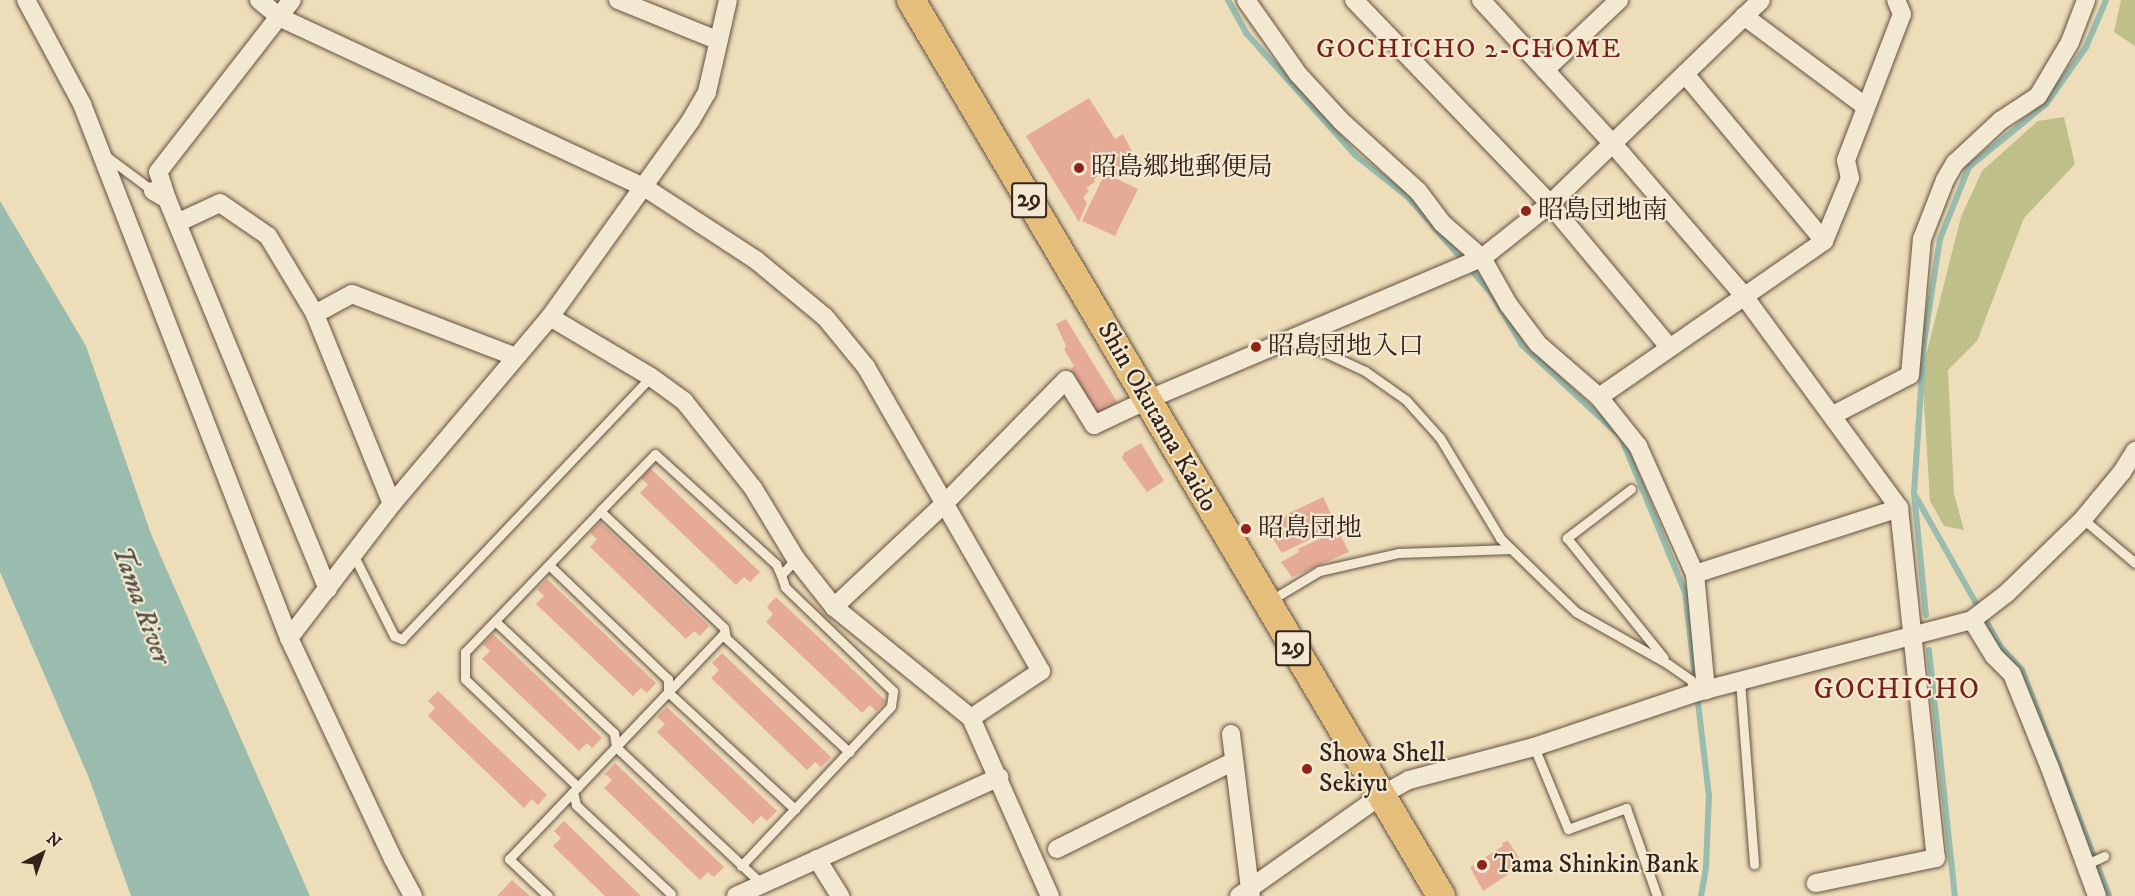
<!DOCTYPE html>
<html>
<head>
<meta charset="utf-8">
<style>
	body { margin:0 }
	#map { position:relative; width:2135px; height:896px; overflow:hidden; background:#edddb9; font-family:"IM FELL DW Pica","Noto Serif JP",serif }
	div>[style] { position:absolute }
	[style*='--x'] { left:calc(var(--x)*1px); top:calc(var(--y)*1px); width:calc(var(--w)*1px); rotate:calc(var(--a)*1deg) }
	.green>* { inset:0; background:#bfbf8a }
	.water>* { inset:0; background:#99bcae }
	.stream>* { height:6px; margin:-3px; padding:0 3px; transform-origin:3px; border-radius:3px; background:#99bcae }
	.building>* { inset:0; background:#e5ab97 }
	.roads { filter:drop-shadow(0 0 2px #635141) drop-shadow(0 0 2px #635141) }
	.service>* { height:9px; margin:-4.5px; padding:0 4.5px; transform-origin:4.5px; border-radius:4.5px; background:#f3e9d2 }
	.minor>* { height:18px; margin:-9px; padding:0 9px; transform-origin:9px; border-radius:9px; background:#f3e9d2 }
	.primary>* { height:28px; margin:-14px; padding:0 14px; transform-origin:14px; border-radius:14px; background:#e6be7c }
	.dots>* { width:16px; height:16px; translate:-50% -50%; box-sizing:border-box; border:3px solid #f3e9d2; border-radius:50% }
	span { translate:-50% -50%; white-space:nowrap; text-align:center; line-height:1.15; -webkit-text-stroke:4.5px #f3e9d2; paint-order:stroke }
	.shield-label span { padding:2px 4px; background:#f3e9d2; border:2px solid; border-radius:4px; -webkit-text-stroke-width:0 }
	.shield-label { font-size:24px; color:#352219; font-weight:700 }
	.poi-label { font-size:26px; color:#352219 }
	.left { translate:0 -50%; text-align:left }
	.street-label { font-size:26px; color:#352219 }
	.neighbourhood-label { font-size:27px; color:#7a1f14; letter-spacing:1.5px }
	.water-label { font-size:27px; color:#535046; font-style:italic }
	.quarter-label { font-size:28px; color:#7a1f14; letter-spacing:1.5px }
	.north { position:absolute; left:12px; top:824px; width:60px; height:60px; -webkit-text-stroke:4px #f3e9d2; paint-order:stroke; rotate:41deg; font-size:16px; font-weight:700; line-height:24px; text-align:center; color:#352219 }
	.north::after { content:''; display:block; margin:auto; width:21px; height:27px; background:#352219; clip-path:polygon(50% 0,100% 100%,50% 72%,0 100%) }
</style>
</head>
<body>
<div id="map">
	<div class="green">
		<div style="clip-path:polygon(2121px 0,2135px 0,2135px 46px,2114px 32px)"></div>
		<div style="clip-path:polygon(2064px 117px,2075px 164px,2024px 218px,1977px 341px,1948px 370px,1954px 494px,1964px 530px,1944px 526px,1930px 501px,1922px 371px,1961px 217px,1982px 171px,2038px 121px)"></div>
	</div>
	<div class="water">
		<div style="clip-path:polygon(0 201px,86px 346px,151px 534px,310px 896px,131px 896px,89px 778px,0 572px)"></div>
	</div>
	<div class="stream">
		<div style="--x:1228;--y:0;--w:38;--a:61"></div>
		<div style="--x:1246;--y:33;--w:164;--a:48.2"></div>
		<div style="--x:1355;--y:155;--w:69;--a:38.5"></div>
		<div style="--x:1409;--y:198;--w:127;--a:49.2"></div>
		<div style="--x:1492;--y:294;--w:59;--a:59.5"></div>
		<div style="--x:1522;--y:345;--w:135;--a:42.9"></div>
		<div style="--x:1621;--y:437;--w:168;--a:67.6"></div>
		<div style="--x:1685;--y:592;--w:204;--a:83.3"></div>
		<div style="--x:1709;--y:795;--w:73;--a:92.4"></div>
		<div style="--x:1706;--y:868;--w:28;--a:100"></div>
		<div style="--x:1916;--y:497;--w:172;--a:60.5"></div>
		<div style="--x:2001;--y:647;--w:31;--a:48"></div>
		<div style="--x:2022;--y:670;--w:242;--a:68.9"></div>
		<div style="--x:1926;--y:615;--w:123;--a:-95.6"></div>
		<div style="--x:1914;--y:493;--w:151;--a:-86.2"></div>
		<div style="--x:1924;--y:342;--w:104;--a:-81.2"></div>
		<div style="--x:1940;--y:239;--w:78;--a:-68.1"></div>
		<div style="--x:1969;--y:167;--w:99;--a:-39.3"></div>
		<div style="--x:2046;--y:104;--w:70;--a:-54.9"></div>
		<div style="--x:2086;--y:47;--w:51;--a:-66.9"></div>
		<div style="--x:1929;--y:650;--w:247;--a:84"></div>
	</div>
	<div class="building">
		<div style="clip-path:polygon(1089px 98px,1115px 139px,1123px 134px,1138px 163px,1121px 177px,1105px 171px,1094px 179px,1095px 182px,1086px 188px,1089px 191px,1083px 197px,1087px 203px,1079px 222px,1026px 136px)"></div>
		<div style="clip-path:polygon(1105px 173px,1138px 189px,1115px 236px,1082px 221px)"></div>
		<div style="clip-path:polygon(1066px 319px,1117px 402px,1098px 415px,1070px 371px,1074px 366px,1064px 349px,1066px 346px,1056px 324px)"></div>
		<div style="clip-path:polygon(1141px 443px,1164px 481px,1147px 492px,1122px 458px,1124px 453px)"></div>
		<div style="clip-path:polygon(650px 468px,760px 572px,750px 582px,744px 577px,736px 585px,640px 493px,648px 485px,641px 478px)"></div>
		<div style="clip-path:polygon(1323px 497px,1337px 526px,1282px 553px,1264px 525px)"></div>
		<div style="clip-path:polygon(600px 522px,709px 626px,700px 636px,694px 631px,686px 639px,590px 547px,597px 539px,590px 533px)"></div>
		<div style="clip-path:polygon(1338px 530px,1349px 552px,1292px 577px,1281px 562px,1299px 552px,1298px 549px)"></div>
		<div style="clip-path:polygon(547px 579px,656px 683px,647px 693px,641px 688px,633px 696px,536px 604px,544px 596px,537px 589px)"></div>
		<div style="clip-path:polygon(776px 597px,886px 701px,876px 711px,870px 705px,862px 713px,766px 622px,773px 614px,767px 607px)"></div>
		<div style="clip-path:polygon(493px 634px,602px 738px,592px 748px,587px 743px,579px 751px,482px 659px,490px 651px,483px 644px)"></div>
		<div style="clip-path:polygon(722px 653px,831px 757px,821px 767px,815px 762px,807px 770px,711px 678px,719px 670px,712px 663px)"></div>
		<div style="clip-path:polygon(438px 691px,547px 795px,538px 805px,532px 799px,524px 808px,428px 716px,435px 708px,428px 701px)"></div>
		<div style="clip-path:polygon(667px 707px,777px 811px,767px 821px,761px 816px,753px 824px,657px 732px,665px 724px,657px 717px)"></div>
		<div style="clip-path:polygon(615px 763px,724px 867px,714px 877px,708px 872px,700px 880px,604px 788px,612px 780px,605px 774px)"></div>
		<div style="clip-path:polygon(564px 821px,641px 896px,605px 896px,553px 846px,561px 838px,554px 831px)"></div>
		<div style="clip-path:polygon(1508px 841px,1520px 859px,1518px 868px,1483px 891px,1470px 867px,1503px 846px,1502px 843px)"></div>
		<div style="clip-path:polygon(512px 880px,530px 896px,497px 896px)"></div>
	</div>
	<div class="roads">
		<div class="service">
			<div style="--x:106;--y:156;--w:59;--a:36.7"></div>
			<div style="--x:1296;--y:339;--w:76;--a:24.9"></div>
			<div style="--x:1365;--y:371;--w:50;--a:35.3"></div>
			<div style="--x:1406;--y:400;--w:51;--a:48.2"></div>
			<div style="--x:1440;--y:438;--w:117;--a:59"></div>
			<div style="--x:1500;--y:538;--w:106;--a:44.2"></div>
			<div style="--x:1576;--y:612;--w:106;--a:29.5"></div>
			<div style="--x:1668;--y:664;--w:28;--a:35"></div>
			<div style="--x:1691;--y:680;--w:13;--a:77"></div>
			<div style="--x:1631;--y:489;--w:81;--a:142.6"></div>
			<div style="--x:1567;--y:538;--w:154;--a:51.1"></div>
			<div style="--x:600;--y:511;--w:170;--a:43.3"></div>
			<div style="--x:724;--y:628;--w:10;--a:79"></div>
			<div style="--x:726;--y:638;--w:168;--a:42.8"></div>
			<div style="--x:2083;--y:519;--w:68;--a:40.2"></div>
			<div style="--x:354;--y:556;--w:89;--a:63.4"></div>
			<div style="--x:394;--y:636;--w:9;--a:21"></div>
			<div style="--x:402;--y:639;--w:361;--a:-46.5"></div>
			<div style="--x:549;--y:565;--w:165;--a:43.8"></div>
			<div style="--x:668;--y:679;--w:13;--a:90"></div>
			<div style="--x:668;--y:692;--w:173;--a:42.7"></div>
			<div style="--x:1271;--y:600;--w:56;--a:-31.1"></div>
			<div style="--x:1319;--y:571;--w:82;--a:-12.7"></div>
			<div style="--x:1399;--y:553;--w:112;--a:-2"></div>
			<div style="--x:495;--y:621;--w:163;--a:43.3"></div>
			<div style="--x:614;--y:733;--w:14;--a:82"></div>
			<div style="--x:616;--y:747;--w:200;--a:43.2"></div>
			<div style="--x:1740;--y:681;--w:184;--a:85.6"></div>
			<div style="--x:1534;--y:747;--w:89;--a:67.5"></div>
			<div style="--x:1568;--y:829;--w:62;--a:-19.9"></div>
			<div style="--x:1626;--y:808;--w:93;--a:70.6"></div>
			<div style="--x:578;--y:787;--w:156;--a:-136.3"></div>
			<div style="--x:465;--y:679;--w:27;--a:-90"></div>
			<div style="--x:465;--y:652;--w:195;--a:-46.2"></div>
			<div style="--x:600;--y:511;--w:79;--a:-46"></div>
			<div style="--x:655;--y:454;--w:164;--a:42.3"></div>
			<div style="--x:776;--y:564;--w:12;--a:66"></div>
			<div style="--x:781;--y:575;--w:22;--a:-47"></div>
			<div style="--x:573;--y:792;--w:13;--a:77"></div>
			<div style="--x:576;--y:805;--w:130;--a:43.1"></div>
			<div style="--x:2087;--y:864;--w:19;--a:-25"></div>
			<div style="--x:741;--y:866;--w:219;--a:-46.8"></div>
			<div style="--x:891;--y:706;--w:15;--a:-82"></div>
			<div style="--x:893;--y:691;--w:150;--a:-136.1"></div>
			<div style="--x:785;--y:587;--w:13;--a:-108"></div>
			<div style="--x:548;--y:896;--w:54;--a:-136.5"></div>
			<div style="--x:509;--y:859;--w:313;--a:-46.4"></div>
		</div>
		<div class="minor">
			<div style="--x:26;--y:0;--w:118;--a:61.7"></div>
			<div style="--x:82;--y:104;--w:573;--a:68.81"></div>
			<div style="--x:289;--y:638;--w:244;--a:64.8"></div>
			<div style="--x:393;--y:859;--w:42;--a:61.6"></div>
			<div style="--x:259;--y:0;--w:26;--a:40"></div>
			<div style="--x:279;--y:17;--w:403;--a:25"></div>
			<div style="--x:644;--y:187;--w:134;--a:33.1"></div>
			<div style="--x:756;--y:260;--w:89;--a:39.6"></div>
			<div style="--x:825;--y:317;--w:65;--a:50.6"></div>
			<div style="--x:866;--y:367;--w:351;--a:60.1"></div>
			<div style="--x:1041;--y:671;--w:84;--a:146.1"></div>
			<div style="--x:618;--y:0;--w:107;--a:22"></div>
			<div style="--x:1246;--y:0;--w:90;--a:54.9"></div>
			<div style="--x:1298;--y:74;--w:64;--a:47.5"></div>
			<div style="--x:1341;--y:121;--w:104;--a:42.3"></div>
			<div style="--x:1418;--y:191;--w:40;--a:53"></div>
			<div style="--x:1442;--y:223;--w:53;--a:41.2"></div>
			<div style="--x:1482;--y:258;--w:53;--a:60.5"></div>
			<div style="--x:1508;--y:304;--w:50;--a:53.1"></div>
			<div style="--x:1538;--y:344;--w:81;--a:41"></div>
			<div style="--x:1599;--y:397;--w:63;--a:51.5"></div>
			<div style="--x:1638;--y:446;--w:140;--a:66"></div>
			<div style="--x:1695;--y:574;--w:117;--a:84.6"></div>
			<div style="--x:1354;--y:0;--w:283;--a:46.1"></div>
			<div style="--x:1550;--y:204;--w:187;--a:50.2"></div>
			<div style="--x:1481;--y:0;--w:195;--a:47.5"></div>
			<div style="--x:1613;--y:144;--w:201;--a:49.2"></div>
			<div style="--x:1744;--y:296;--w:263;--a:53.8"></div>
			<div style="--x:1899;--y:508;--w:352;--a:84"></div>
			<div style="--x:1936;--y:858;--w:123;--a:168.2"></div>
			<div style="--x:1744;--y:16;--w:152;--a:36.7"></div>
			<div style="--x:1545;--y:70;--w:102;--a:-43.4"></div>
			<div style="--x:1685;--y:74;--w:217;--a:50.2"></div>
			<div style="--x:153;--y:191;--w:16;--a:30"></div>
			<div style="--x:167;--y:199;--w:422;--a:67.6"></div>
			<div style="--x:167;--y:199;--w:28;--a:-108"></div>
			<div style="--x:158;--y:172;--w:218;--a:-52.1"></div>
			<div style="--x:177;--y:223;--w:47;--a:-24.9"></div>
			<div style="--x:220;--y:203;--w:58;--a:34.5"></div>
			<div style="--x:268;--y:236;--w:91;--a:58.9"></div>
			<div style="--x:550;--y:317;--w:117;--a:30.7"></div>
			<div style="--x:651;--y:377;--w:41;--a:36"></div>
			<div style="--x:684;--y:401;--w:111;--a:51.6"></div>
			<div style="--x:753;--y:488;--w:83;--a:58.8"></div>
			<div style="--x:796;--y:559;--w:61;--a:51.6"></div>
			<div style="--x:834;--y:607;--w:176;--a:39"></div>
			<div style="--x:971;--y:718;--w:195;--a:66.1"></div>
			<div style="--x:1599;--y:397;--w:274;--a:-34.7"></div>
			<div style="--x:1824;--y:241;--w:68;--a:-67.6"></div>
			<div style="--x:1850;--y:178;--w:18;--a:-103"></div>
			<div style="--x:1846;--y:160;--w:156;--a:-69"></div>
			<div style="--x:1902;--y:14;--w:15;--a:-113"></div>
			<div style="--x:1833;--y:415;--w:87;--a:-27.5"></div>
			<div style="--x:1910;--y:375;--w:137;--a:-85"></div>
			<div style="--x:1922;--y:239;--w:63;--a:-68.7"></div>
			<div style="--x:1945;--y:180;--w:20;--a:-60"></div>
			<div style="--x:1955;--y:163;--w:62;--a:-43"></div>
			<div style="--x:2000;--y:121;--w:45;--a:-33.3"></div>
			<div style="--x:2038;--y:96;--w:63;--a:-59.3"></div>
			<div style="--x:2070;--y:42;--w:45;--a:-69.1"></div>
			<div style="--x:392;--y:504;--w:205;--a:-112.1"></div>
			<div style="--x:315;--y:314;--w:42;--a:-28.4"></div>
			<div style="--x:352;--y:294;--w:176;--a:21"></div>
			<div style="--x:1695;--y:574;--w:214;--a:-17.9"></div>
			<div style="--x:834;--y:607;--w:151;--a:-43.1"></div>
			<div style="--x:944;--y:504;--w:174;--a:-45.5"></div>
			<div style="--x:1066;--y:380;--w:53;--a:58.1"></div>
			<div style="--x:1094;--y:425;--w:59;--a:-25.3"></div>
			<div style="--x:1147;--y:400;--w:364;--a:-23"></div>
			<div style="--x:1482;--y:258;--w:87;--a:-38.5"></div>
			<div style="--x:1550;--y:204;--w:293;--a:-44"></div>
			<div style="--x:1972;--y:620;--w:42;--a:58.6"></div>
			<div style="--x:1994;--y:656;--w:25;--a:45"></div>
			<div style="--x:2012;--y:674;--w:101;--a:68"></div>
			<div style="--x:2050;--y:768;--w:136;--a:69.8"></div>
			<div style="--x:289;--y:638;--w:169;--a:-52.5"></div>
			<div style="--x:392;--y:504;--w:245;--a:-49.8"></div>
			<div style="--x:550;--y:317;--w:242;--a:-54.4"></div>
			<div style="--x:691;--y:120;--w:32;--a:-60"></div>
			<div style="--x:707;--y:92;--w:94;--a:-77.1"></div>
			<div style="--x:1231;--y:734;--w:163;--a:83"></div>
			<div style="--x:1057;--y:849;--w:198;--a:-26.4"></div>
			<div style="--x:817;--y:859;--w:44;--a:58.1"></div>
			<div style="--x:736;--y:896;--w:289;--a:-24.3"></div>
			<div style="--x:1239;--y:896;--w:173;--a:-35.3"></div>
			<div style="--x:1380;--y:796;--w:33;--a:-29"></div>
			<div style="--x:1409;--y:780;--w:129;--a:-14.8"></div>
			<div style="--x:1534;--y:747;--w:169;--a:-18.6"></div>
			<div style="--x:1694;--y:693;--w:287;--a:-14.7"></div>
			<div style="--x:1972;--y:620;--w:44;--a:-37.6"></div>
			<div style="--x:2007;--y:593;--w:106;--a:-44.2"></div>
			<div style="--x:2083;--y:519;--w:61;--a:-50.3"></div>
			<div style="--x:2122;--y:472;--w:25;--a:-58"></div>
		</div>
		<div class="primary">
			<div style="--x:911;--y:0;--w:1041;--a:59.39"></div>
		</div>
	</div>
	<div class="dots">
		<div style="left:1079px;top:168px;background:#8f2418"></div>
		<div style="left:1526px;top:211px;background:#8f2418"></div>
		<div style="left:1256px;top:347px;background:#8f2418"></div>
		<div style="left:1246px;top:529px;background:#8f2418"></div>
		<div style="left:1307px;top:769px;background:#8f2418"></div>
		<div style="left:1482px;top:865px;background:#8f2418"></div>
	</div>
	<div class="shield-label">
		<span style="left:1029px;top:200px">29</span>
		<span style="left:1293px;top:648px">29</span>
	</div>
	<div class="poi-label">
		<span class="left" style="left:1091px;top:168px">昭島郷地郵便局</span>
		<span class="left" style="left:1538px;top:211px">昭島団地南</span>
		<span class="left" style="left:1268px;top:347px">昭島団地入口</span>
		<span class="left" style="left:1258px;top:529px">昭島団地</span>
		<span class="left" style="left:1319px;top:769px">Showa Shell<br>Sekiyu</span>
		<span class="left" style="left:1494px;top:865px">Tama Shinkin Bank</span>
	</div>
	<div class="street-label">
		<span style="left:1157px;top:417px;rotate:60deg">Shin Okutama Kaido</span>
	</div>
	<div class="neighbourhood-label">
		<span style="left:1469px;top:50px">GOCHICHO 2-CHOME</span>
	</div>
	<div class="water-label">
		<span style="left:141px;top:605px;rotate:70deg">Tama River</span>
	</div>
	<div class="quarter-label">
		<span style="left:1897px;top:690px">GOCHICHO</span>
	</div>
	<div class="north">N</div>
</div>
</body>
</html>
